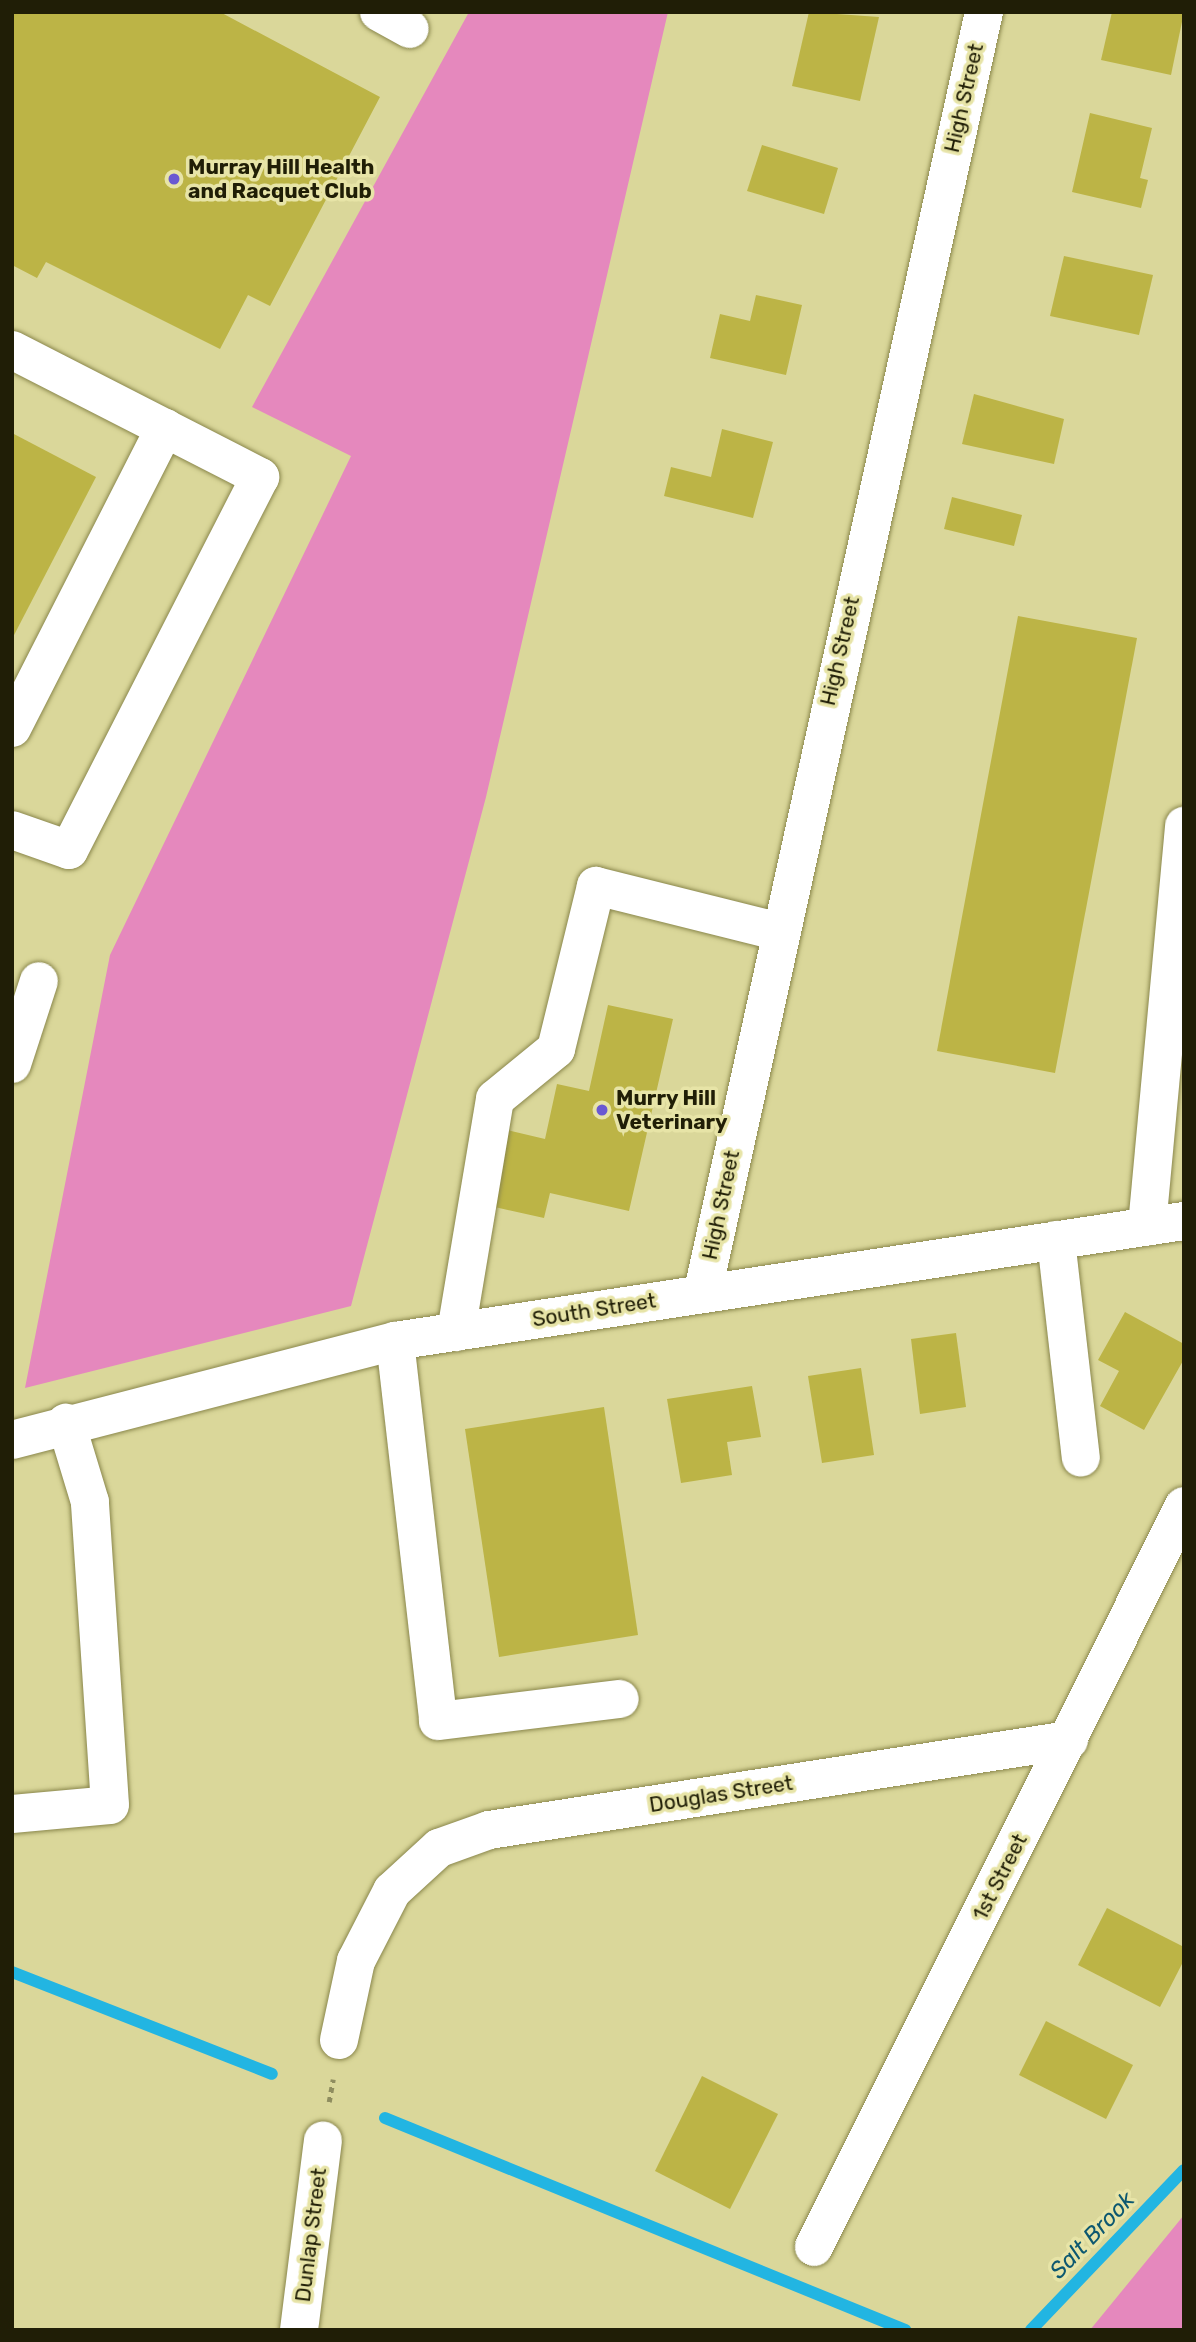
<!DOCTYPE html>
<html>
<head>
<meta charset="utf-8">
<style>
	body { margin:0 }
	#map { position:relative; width:1196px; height:2342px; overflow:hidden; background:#dad79a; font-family:Rubik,sans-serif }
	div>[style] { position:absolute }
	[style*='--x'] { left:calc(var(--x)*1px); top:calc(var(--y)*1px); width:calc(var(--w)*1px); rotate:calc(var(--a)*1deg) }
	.green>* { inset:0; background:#e588bd }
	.stream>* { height:12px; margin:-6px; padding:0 6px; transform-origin:6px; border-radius:6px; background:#22b5e2 }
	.building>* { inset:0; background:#bcb446 }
	.path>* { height:4.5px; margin-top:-2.25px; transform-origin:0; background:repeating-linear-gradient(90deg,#8f8d5f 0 5px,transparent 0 10px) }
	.roads { filter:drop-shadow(0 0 2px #8a874c) drop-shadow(0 0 2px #8a874c) }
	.minor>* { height:38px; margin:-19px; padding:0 19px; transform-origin:19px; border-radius:19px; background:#fff }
	.dots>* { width:19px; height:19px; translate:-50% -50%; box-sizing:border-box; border:4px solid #e7e4a7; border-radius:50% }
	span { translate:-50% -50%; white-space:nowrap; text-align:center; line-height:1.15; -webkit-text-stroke:7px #e7e4a7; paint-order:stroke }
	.street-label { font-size:21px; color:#201e06 }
	.poi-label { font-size:21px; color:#201e06; font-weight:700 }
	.left { translate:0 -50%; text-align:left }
	.water-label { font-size:23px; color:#0d5870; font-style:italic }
	.frame { position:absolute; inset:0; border:14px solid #201e06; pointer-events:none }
</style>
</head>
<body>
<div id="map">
	<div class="green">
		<div style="clip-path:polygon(469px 12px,668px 12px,486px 797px,351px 1306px,25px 1388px,110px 955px,351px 456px,252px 407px)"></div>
		<div style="clip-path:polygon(1184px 2215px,1184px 2330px,1090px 2330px,1099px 2319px)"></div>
	</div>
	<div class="stream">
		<div style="--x:12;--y:1972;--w:279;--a:21.4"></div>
		<div style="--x:385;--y:2118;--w:562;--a:22.18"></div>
		<div style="--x:1031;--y:2330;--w:221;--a:-46.3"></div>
	</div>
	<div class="building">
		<div style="clip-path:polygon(12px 12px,220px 12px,380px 97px,270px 306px,248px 295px,220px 349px,46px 262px,37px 278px,12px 265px)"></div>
		<div style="clip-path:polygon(809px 12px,879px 17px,860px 101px,792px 86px)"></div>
		<div style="clip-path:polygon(1112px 12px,1184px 12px,1171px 75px,1101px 60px)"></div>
		<div style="clip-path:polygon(1090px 113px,1152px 128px,1140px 178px,1148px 180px,1141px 208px,1072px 192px)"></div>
		<div style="clip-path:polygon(762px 145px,838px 168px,824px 214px,747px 191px)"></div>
		<div style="clip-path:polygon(1064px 256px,1153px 275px,1139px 335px,1050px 316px)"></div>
		<div style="clip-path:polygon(756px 295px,802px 305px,786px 375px,710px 358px,720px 314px,750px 321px)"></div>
		<div style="clip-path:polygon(974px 394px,1064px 419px,1054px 464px,962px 444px)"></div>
		<div style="clip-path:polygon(722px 429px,773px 442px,753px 518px,664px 496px,671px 467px,711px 477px)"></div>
		<div style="clip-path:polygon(12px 433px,96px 477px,12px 639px)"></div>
		<div style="clip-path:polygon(952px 497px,1022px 515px,1014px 546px,944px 529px)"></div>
		<div style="clip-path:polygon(1018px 616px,1137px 638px,1055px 1073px,937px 1051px)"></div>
		<div style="clip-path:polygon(608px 1005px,673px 1019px,629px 1211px,550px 1193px,544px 1218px,486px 1205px,503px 1129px,545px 1139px,557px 1084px,589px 1091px)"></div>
		<div style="clip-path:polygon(1125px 1312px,1184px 1344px,1184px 1359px,1144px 1430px,1100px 1406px,1119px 1371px,1098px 1360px)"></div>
		<div style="clip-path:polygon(956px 1333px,966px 1407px,920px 1414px,911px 1339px)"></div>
		<div style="clip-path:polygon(861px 1368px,874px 1455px,822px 1463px,808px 1376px)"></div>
		<div style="clip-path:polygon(752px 1386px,761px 1437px,727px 1442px,732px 1475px,681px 1483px,667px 1399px)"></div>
		<div style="clip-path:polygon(604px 1407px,638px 1635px,499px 1657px,465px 1429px)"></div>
		<div style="clip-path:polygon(1107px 1908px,1184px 1947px,1184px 1960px,1160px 2007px,1078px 1965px)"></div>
		<div style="clip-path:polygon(1046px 2021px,1133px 2065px,1106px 2119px,1019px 2075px)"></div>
		<div style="clip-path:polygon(702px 2076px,778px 2114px,730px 2209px,655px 2171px)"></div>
	</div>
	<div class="path">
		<div style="--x:329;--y:2102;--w:23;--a:-80"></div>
	</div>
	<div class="roads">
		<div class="minor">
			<div style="--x:379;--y:12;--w:35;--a:29"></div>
			<div style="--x:12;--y:350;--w:279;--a:27.1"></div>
			<div style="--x:260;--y:477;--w:419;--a:117.1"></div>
			<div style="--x:69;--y:850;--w:60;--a:-160.7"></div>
			<div style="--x:12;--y:728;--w:337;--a:-63"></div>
			<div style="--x:12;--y:1064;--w:87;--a:-72"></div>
			<div style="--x:1147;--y:1226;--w:402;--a:-84.7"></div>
			<div style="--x:1056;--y:1240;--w:219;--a:83.5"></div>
			<div style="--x:703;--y:1291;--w:1310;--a:-77.61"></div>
			<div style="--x:456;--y:1332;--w:236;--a:-80.5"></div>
			<div style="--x:495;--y:1099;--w:79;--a:-39.3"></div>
			<div style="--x:556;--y:1049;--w:168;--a:-76.2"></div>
			<div style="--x:596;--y:886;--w:187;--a:14"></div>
			<div style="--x:395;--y:1341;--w:382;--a:83.5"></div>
			<div style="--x:438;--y:1721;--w:183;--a:-6.9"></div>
			<div style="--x:12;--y:1440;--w:396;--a:-14.5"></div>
			<div style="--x:395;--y:1341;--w:798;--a:-8.65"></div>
			<div style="--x:12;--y:1814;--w:98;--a:-5.2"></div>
			<div style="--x:110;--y:1805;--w:304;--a:-93.8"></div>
			<div style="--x:90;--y:1502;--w:83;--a:-106.9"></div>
			<div style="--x:339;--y:2040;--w:81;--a:-77.9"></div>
			<div style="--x:356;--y:1961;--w:79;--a:-62.8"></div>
			<div style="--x:392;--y:1891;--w:64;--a:-42.5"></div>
			<div style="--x:439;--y:1848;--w:53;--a:-19.8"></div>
			<div style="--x:489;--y:1830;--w:587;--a:-8.82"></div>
			<div style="--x:814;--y:2247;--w:828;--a:-63.47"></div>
			<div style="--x:299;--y:2330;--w:191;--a:-82.8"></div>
		</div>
	</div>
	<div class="dots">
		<div style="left:174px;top:179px;background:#6a59d2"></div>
		<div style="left:602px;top:1110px;background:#6a59d2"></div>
	</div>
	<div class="street-label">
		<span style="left:964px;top:98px;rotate:-77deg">High Street</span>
		<span style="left:840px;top:651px;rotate:-77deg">High Street</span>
		<span style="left:721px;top:1205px;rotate:-78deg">High Street</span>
		<span style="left:594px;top:1310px;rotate:-9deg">South Street</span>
		<span style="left:721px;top:1794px;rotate:-9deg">Douglas Street</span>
		<span style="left:1000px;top:1877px;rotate:-63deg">1st Street</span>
		<span style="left:311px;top:2235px;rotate:-83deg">Dunlap Street</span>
	</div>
	<div class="poi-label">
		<span class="left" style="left:188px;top:179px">Murray Hill Health<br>and Racquet Club</span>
		<span class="left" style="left:616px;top:1110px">Murry Hill<br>Veterinary</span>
	</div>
	<div class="water-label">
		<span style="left:1092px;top:2235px;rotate:-46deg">Salt Brook</span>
	</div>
	<div class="frame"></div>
</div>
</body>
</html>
